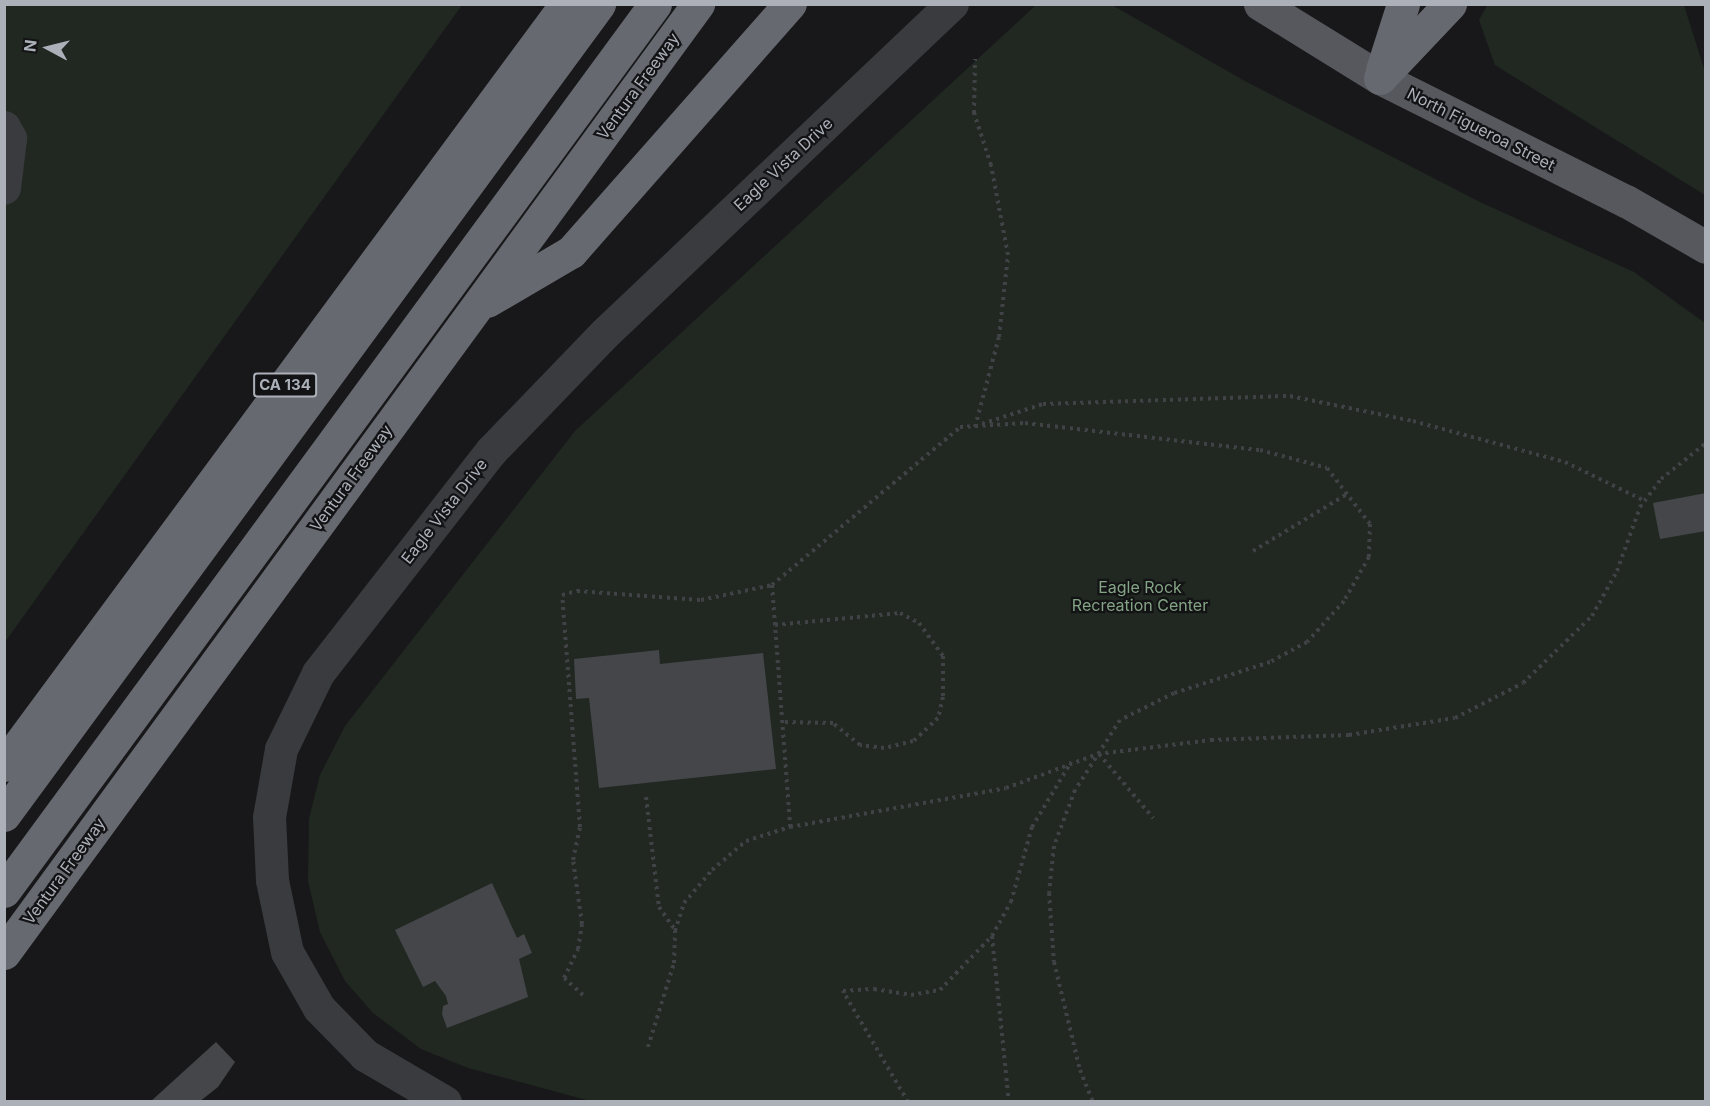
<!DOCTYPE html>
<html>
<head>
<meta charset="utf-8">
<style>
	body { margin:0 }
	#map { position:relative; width:1710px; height:1106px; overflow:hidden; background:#18181a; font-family:Inter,sans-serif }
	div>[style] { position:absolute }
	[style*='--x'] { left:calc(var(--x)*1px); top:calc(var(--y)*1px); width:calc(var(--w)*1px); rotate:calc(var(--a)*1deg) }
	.green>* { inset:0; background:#202821 }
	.building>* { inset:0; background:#45464a }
	.path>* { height:4px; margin-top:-2px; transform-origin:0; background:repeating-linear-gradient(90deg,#404246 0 3px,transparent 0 7.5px) }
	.minor>* { height:33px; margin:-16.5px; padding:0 16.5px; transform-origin:16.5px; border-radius:16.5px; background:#3a3b3f }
	.major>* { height:33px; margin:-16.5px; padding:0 16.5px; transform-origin:16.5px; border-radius:16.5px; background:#56585e }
	.highway>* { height:33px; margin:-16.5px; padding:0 16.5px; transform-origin:16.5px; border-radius:16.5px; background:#666970 }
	span { translate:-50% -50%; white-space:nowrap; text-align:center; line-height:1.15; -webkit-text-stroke:4.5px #131315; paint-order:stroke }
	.shield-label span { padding:2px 4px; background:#131315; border:2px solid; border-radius:4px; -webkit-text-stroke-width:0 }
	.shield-label { font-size:15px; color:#abb0b9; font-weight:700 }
	.street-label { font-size:16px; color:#abb0b9 }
	.park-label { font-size:16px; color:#83a384 }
	.frame { position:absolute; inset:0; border:6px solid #abb0b9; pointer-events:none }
	.north { position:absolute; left:18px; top:18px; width:60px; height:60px; -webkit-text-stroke:4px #131315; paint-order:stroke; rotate:277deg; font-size:16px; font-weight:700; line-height:24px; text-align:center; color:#abb0b9 }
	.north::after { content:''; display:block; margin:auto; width:21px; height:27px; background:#abb0b9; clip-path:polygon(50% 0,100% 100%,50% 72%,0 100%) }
</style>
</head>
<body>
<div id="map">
	<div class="green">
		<div style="clip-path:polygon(1488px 4px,1684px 5px,1705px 72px,1705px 195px,1495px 65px,1479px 20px)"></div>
		<div style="clip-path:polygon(5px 5px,462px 5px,5px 642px)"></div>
		<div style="clip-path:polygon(1036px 5px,1112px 5px,1243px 80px,1480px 202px,1634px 272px,1705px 323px,1705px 1101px,594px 1102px,468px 1068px,421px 1049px,373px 1013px,345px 981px,320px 932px,308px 881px,309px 819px,320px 775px,345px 726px,575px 431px)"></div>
	</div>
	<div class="building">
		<div style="clip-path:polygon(1706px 493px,1706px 531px,1660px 539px,1653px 503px)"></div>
		<div style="clip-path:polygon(659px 650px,660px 664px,763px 653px,776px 769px,599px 788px,589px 698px,576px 699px,574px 659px)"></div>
		<div style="clip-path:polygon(492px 883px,517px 938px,524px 934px,532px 953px,519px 959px,528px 997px,447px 1028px,442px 1014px,443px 1006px,448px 1004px,446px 996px,435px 981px,423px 987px,395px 930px)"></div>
		<div style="clip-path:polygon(216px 1042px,235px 1062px,218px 1087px,199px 1102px,150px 1102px)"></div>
	</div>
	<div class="path">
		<div style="--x:982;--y:424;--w:64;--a:-18.2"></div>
		<div style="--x:1043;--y:404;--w:247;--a:-1.9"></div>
		<div style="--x:1290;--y:396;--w:126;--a:11.5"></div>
		<div style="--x:1413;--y:421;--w:157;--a:15.1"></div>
		<div style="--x:1565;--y:462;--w:89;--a:26"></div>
		<div style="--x:975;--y:427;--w:93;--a:-75.1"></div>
		<div style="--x:999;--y:337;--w:82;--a:-83.7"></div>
		<div style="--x:1008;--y:255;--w:92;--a:-100.7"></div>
		<div style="--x:991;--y:165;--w:55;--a:-108.1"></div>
		<div style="--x:974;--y:113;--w:54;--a:-88.9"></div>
		<div style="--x:1253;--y:551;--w:110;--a:-31.2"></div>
		<div style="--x:772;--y:585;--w:243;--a:85.7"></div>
		<div style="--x:775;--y:625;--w:126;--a:-5.5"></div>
		<div style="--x:900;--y:613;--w:21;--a:28"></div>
		<div style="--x:919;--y:623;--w:41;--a:54"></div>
		<div style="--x:943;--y:656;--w:41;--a:90"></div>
		<div style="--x:943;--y:697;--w:22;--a:103"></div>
		<div style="--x:938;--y:718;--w:34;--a:137"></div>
		<div style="--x:913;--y:741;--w:30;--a:166"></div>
		<div style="--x:884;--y:748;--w:24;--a:-173"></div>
		<div style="--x:860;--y:745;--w:35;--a:-141"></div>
		<div style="--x:833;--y:723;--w:51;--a:-178.9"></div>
		<div style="--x:1099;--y:754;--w:84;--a:49.8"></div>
		<div style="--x:646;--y:797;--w:111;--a:83.3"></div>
		<div style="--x:659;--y:907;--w:28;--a:55"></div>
		<div style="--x:992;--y:936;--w:167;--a:84.2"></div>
		<div style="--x:583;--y:995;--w:25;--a:-138"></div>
		<div style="--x:564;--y:978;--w:32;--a:-64"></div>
		<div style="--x:578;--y:949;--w:25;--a:-81"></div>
		<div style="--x:582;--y:924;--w:65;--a:-98"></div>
		<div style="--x:573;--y:860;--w:34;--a:-78"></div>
		<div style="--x:580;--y:827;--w:233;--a:-94.4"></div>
		<div style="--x:562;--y:595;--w:16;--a:-15"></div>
		<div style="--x:577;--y:591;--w:124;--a:4.2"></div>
		<div style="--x:701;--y:600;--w:73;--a:-11.9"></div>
		<div style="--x:772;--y:585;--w:246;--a:-40"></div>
		<div style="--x:960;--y:427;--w:65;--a:-3.5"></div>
		<div style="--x:1025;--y:423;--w:237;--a:6.6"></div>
		<div style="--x:1260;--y:450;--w:69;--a:15"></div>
		<div style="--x:1327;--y:468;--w:71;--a:52.5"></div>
		<div style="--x:1370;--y:524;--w:33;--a:92"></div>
		<div style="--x:1369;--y:557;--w:51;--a:119.6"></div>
		<div style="--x:1344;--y:601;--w:55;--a:132.1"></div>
		<div style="--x:1307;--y:642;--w:42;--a:151.6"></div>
		<div style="--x:1270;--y:662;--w:101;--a:162.1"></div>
		<div style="--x:1174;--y:693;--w:60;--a:153.4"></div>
		<div style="--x:1120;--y:720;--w:83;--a:122.7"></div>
		<div style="--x:1075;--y:790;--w:60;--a:110.6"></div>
		<div style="--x:1054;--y:846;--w:47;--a:96.1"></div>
		<div style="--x:1049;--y:893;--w:69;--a:85.9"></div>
		<div style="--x:1054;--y:962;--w:111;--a:76.5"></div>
		<div style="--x:1080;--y:1070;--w:35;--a:68"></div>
		<div style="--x:648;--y:1047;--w:88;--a:-72.8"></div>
		<div style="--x:674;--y:963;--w:32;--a:-88"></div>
		<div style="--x:675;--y:931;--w:29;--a:-72"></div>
		<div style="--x:684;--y:903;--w:43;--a:-49.7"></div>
		<div style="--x:712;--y:870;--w:45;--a:-40.5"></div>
		<div style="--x:746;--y:841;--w:46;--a:-17.7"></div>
		<div style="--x:790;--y:827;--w:219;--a:-10.2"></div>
		<div style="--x:1006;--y:788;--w:98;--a:-20.3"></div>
		<div style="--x:1098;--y:754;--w:114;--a:-7.1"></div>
		<div style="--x:1211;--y:740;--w:138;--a:-2.1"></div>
		<div style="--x:1349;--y:735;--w:107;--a:-9.1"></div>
		<div style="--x:1455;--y:718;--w:76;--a:-27.2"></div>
		<div style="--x:1523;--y:683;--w:96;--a:-44.2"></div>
		<div style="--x:1592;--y:616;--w:51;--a:-60.9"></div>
		<div style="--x:1617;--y:571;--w:68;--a:-70.2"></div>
		<div style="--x:1640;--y:507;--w:35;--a:-53"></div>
		<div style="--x:1661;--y:479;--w:58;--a:-38.7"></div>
		<div style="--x:908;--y:1102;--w:129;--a:-120.4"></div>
		<div style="--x:843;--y:991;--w:31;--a:-4"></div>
		<div style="--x:874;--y:989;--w:37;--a:9"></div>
		<div style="--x:911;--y:995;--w:29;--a:-10"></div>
		<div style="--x:940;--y:990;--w:75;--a:-46.1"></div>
		<div style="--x:992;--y:936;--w:39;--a:-61"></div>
		<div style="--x:1011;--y:902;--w:78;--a:-74.4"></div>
		<div style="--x:1032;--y:827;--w:76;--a:-59"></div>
	</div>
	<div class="minor">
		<div style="--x:4;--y:127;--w:13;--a:61"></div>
		<div style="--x:10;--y:138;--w:50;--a:96.8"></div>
		<div style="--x:445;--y:1102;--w:93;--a:-149.6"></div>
		<div style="--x:365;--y:1055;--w:66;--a:-134.4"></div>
		<div style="--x:319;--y:1008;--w:64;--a:-119.7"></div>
		<div style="--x:287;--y:952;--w:74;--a:-101.8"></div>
		<div style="--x:272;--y:880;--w:63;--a:-92.7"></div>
		<div style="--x:269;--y:817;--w:69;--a:-80"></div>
		<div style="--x:281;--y:749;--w:85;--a:-64"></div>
		<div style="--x:318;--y:673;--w:281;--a:-52.1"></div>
		<div style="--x:491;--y:451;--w:165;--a:-46"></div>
		<div style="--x:606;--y:332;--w:477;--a:-43.5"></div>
	</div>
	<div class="major">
		<div style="--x:1260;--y:4;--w:141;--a:31.7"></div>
		<div style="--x:1380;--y:78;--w:275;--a:26.6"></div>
		<div style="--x:1626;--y:201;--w:92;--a:29.9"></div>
	</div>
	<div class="highway">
		<div style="--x:1382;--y:70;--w:69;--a:-72.3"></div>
		<div style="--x:1380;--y:78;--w:102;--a:-46.6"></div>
		<div style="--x:487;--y:301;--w:97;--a:-30.3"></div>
		<div style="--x:571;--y:252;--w:331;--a:-48.6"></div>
		<div style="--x:4;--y:765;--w:946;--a:-53.55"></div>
		<div style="--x:4;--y:815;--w:1006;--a:-53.73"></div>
		<div style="--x:4;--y:891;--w:1100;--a:-53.72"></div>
		<div style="--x:4;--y:953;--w:1176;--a:-53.82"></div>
	</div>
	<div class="shield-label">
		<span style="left:285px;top:385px">CA 134</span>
	</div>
	<div class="street-label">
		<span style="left:638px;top:86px;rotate:-54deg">Ventura Freeway</span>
		<span style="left:1481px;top:129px;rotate:27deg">North Figueroa Street</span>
		<span style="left:783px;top:164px;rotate:-43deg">Eagle Vista Drive</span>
		<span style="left:351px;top:478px;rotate:-54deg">Ventura Freeway</span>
		<span style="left:444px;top:511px;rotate:-52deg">Eagle Vista Drive</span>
		<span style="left:64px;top:871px;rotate:-54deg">Ventura Freeway</span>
	</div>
	<div class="park-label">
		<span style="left:1140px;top:596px">Eagle Rock<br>Recreation Center</span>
	</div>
	<div class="frame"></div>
	<div class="north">N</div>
</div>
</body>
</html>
